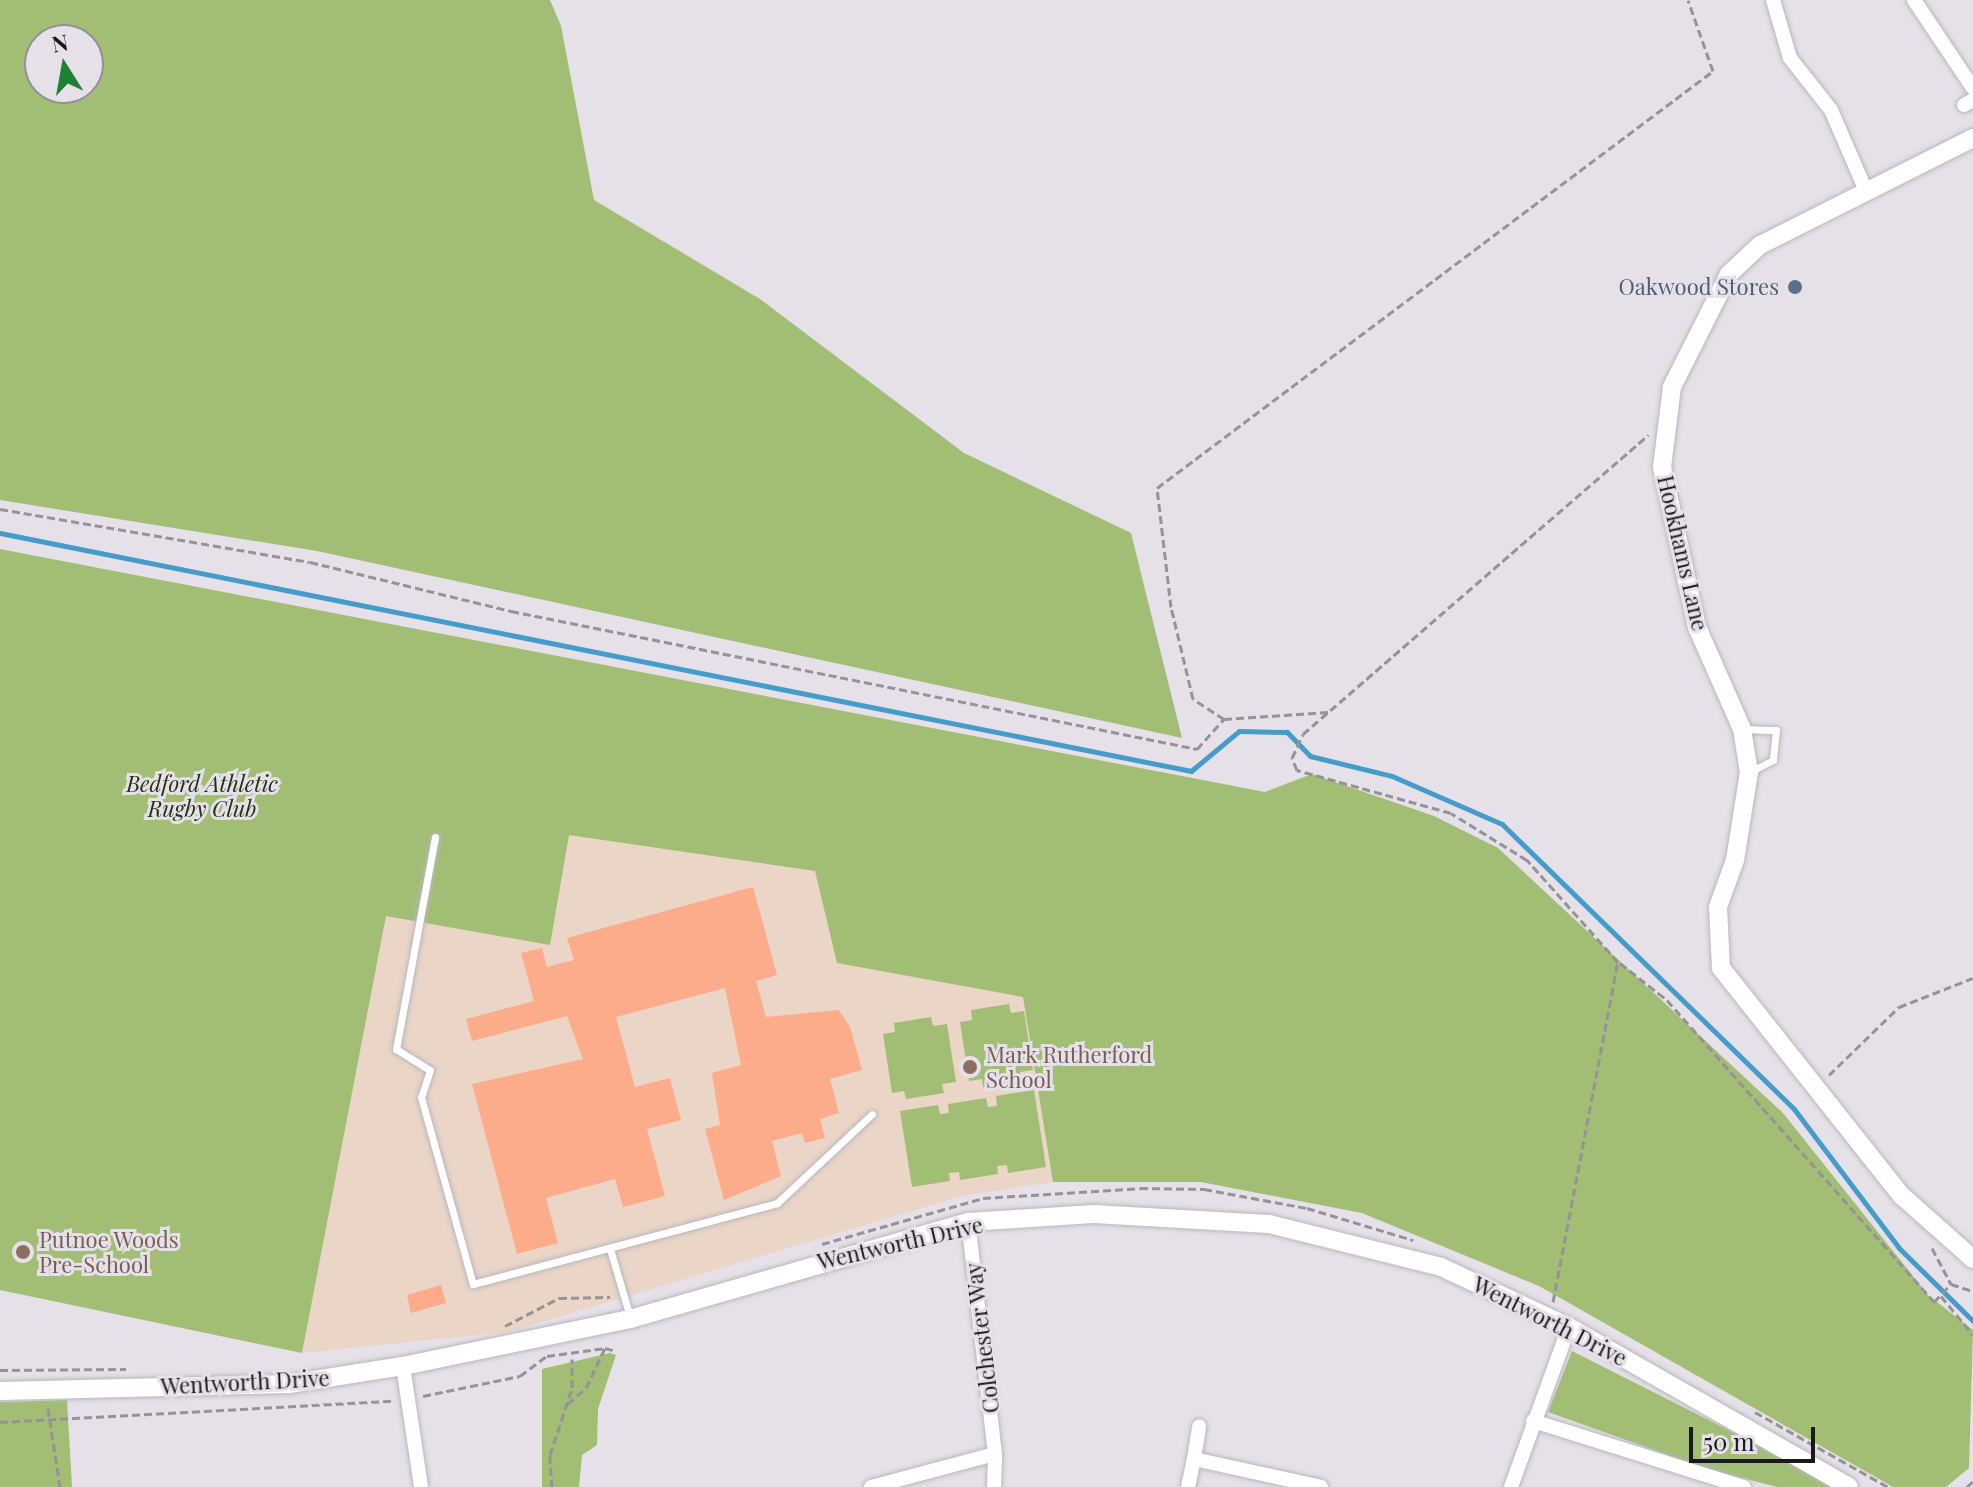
<!DOCTYPE html>
<html>
<head>
<meta charset="utf-8">
<style>
	body { margin:0 }
	#map { position:relative; width:1973px; height:1487px; overflow:hidden; background:#e6e1e9; font-family:"Playfair Display",serif }
	div>[style] { position:absolute }
	[style*='--x'] { left:calc(var(--x)*1px); top:calc(var(--y)*1px); width:calc(var(--w)*1px); rotate:calc(var(--a)*1deg) }
	.education>* { inset:0; background:#ead5c7 }
	.green>* { inset:0; background:#a1be74 }
	.stream>* { height:5px; margin:-2.5px; padding:0 2.5px; transform-origin:2.5px; border-radius:2.5px; background:#469cc9 }
	.building>* { inset:0; background:#fcac8a }
	.path>* { height:3px; margin-top:-1.5px; transform-origin:0; background:repeating-linear-gradient(90deg,#969298 0 8px,transparent 0 12px) }
	.roads { filter:drop-shadow(0 0 2px #bbb6be) drop-shadow(0 0 2px #bbb6be) }
	.service>* { height:7px; margin:-3.5px; padding:0 3.5px; transform-origin:3.5px; border-radius:3.5px; background:#fff }
	.minor>* { height:14px; margin:-7px; padding:0 7px; transform-origin:7px; border-radius:7px; background:#fff }
	.tertiary>* { height:18px; margin:-9px; padding:0 9px; transform-origin:9px; border-radius:9px; background:#fff }
	.dots>* { width:22px; height:22px; translate:-50% -50%; box-sizing:border-box; border:4px solid #e6e1e9; border-radius:50% }
	span { translate:-50% -50%; white-space:nowrap; text-align:center; line-height:1.15; -webkit-text-stroke:6px #e6e1e9; paint-order:stroke }
	.service-label { font-size:22px; color:#4e5e75 }
	.right { translate:-100% -50%; text-align:right }
	.street-label { font-size:22px; color:#1a181b }
	.park-label { font-size:22px; color:#263212; font-style:italic }
	.education-label { font-size:22px; color:#785e54 }
	.left { translate:0 -50%; text-align:left }
	.north { position:absolute; left:24px; top:24px; width:80px; height:80px; box-sizing:border-box; background:#e6e1e9; border:2px solid #949197; border-radius:50%; rotate:349deg; font-size:22px; font-weight:700; line-height:32px; text-align:center; color:#1a181b }
	.north::after { content:''; display:block; margin:auto; width:28px; height:36px; background:#1e8134; clip-path:polygon(50% 0,100% 100%,50% 72%,0 100%) }
	.scale { position:absolute; left:1689px; top:1427px; width:126px; height:36px; box-sizing:border-box; border:4px solid #1a181b; border-top:0; padding-left:10px; font-size:24px; line-height:28px; white-space:nowrap; color:#1a181b; -webkit-text-stroke:6px #e6e1e9; paint-order:stroke }
</style>
</head>
<body>
<div id="map">
	<div class="education">
		<div style="clip-path:polygon(440px 633px,1265px 792px,1312px 774px,1433px 816px,1498px 848px,1539px 1286px,1362px 1213px,1201px 1182px,1053px 1182px,962px 1196px,508px 1332px,302px 1353px)"></div>
	</div>
	<div class="green">
		<div style="clip-path:polygon(evenodd,0 0,550px 0,561px 26px,594px 200px,760px 299px,964px 453px,1131px 533px,1182px 738px,317px 551px,0 500px,0 0,40px 40px,88px 40px,88px 88px,40px 88px,40px 40px)"></div>
		<div style="clip-path:polygon(0 549px,1265px 792px,1312px 774px,1434px 816px,1498px 848px,1783px 1113px,1928px 1295px,1973px 1330px,1969px 1468px,1946px 1487px,1893px 1487px,1539px 1286px,1362px 1213px,1201px 1182px,1053px 1182px,1023px 997px,837px 963px,815px 871px,569px 835px,550px 945px,386px 916px,302px 1353px,0 1290px)"></div>
		<div style="clip-path:polygon(1009px 1004px,1011px 1013px,1024px 1011px,1033px 1070px,1020px 1072px,1021px 1080px,983px 1087px,982px 1079px,969px 1081px,960px 1022px,972px 1020px,971px 1010px)"></div>
		<div style="clip-path:polygon(931px 1017px,933px 1026px,947px 1024px,956px 1082px,942px 1084px,944px 1093px,906px 1099px,904px 1091px,892px 1093px,883px 1034px,895px 1032px,894px 1023px)"></div>
		<div style="clip-path:polygon(1034px 1090px,1046px 1167px,1008px 1173px,1007px 1165px,997px 1166px,998px 1174px,960px 1180px,959px 1172px,949px 1173px,950px 1181px,912px 1187px,900px 1111px,938px 1105px,940px 1114px,949px 1113px,948px 1104px,986px 1098px,988px 1107px,997px 1106px,996px 1096px)"></div>
		<div style="clip-path:polygon(1572px 1351px,1778px 1455px,1830px 1487px,1777px 1487px,1704px 1468px,1548px 1412px)"></div>
		<div style="clip-path:polygon(610px 1353px,616px 1355px,598px 1409px,597px 1445px,582px 1455px,579px 1487px,542px 1487px,542px 1369px)"></div>
		<div style="clip-path:polygon(67px 1400px,72px 1487px,0 1487px,0 1402px)"></div>
	</div>
	<div class="stream">
		<div style="--x:0;--y:533;--w:1215;--a:11.3"></div>
		<div style="--x:1191;--y:771;--w:62;--a:-39.8"></div>
		<div style="--x:1239;--y:731;--w:48;--a:1.2"></div>
		<div style="--x:1287;--y:732;--w:33;--a:46"></div>
		<div style="--x:1310;--y:756;--w:84;--a:13.7"></div>
		<div style="--x:1392;--y:776;--w:120;--a:23.6"></div>
		<div style="--x:1502;--y:824;--w:408;--a:44.3"></div>
		<div style="--x:1794;--y:1109;--w:174;--a:52.9"></div>
		<div style="--x:1899;--y:1248;--w:104;--a:44.6"></div>
	</div>
	<div class="building">
		<div style="clip-path:polygon(753px 887px,777px 975px,756px 981px,766px 1017px,839px 1010px,850px 1027px,862px 1070px,830px 1079px,839px 1113px,820px 1119px,825px 1138px,805px 1143px,802px 1133px,772px 1141px,781px 1176px,724px 1200px,705px 1129px,720px 1125px,712px 1073px,741px 1065px,725px 988px,616px 1017px,635px 1087px,670px 1078px,681px 1120px,647px 1129px,665px 1196px,623px 1207px,615px 1179px,546px 1198px,558px 1243px,517px 1254px,472px 1084px,583px 1059px,567px 1016px,472px 1041px,466px 1019px,534px 1001px,521px 953px,542px 948px,547px 967px,574px 960px,567px 938px)"></div>
		<div style="clip-path:polygon(441px 1285px,446px 1303px,411px 1313px,407px 1295px)"></div>
	</div>
	<div class="path">
		<div style="--x:0;--y:509;--w:314;--a:9.7"></div>
		<div style="--x:310;--y:562;--w:207;--a:13.7"></div>
		<div style="--x:511;--y:611;--w:700;--a:11.37"></div>
		<div style="--x:1197;--y:749;--w:40;--a:-48"></div>
		<div style="--x:1328;--y:712;--w:104;--a:176.1"></div>
		<div style="--x:1224;--y:719;--w:37;--a:-147"></div>
		<div style="--x:1193;--y:699;--w:95;--a:-103.4"></div>
		<div style="--x:1171;--y:607;--w:120;--a:-96.7"></div>
		<div style="--x:1157;--y:488;--w:695;--a:-36.87"></div>
		<div style="--x:1713;--y:71;--w:75;--a:-109.4"></div>
		<div style="--x:1620;--y:963;--w:60;--a:38.2"></div>
		<div style="--x:1667;--y:1000;--w:403;--a:48.5"></div>
		<div style="--x:1934;--y:1302;--w:25;--a:-47"></div>
		<div style="--x:1829;--y:1075;--w:98;--a:-44.2"></div>
		<div style="--x:1899;--y:1007;--w:79;--a:-21.4"></div>
		<div style="--x:822;--y:1244;--w:167;--a:-15.9"></div>
		<div style="--x:983;--y:1198;--w:157;--a:-3.6"></div>
		<div style="--x:1140;--y:1188;--w:64;--a:0.9"></div>
		<div style="--x:1204;--y:1189;--w:105;--a:10.5"></div>
		<div style="--x:1307;--y:1208;--w:111;--a:16.8"></div>
		<div style="--x:1932;--y:1248;--w:41;--a:62.2"></div>
		<div style="--x:1951;--y:1284;--w:23;--a:18"></div>
		<div style="--x:1941;--y:1296;--w:50;--a:50.6"></div>
		<div style="--x:1553;--y:1302;--w:346;--a:-79.2"></div>
		<div style="--x:1618;--y:962;--w:137;--a:-131.7"></div>
		<div style="--x:1527;--y:860;--w:89;--a:-148.3"></div>
		<div style="--x:1451;--y:813;--w:160;--a:-164.4"></div>
		<div style="--x:1297;--y:770;--w:13;--a:-113"></div>
		<div style="--x:1292;--y:758;--w:26;--a:-65"></div>
		<div style="--x:1303;--y:734;--w:457;--a:-40.9"></div>
		<div style="--x:505;--y:1326;--w:61;--a:-27.4"></div>
		<div style="--x:559;--y:1298;--w:51;--a:-1.1"></div>
		<div style="--x:0;--y:1370;--w:126;--a:-0.5"></div>
		<div style="--x:423;--y:1396;--w:99;--a:-11.7"></div>
		<div style="--x:520;--y:1376;--w:34;--a:-37"></div>
		<div style="--x:547;--y:1356;--w:59;--a:-7.9"></div>
		<div style="--x:568;--y:1404;--w:24;--a:-42"></div>
		<div style="--x:586;--y:1388;--w:44;--a:-64.6"></div>
		<div style="--x:605;--y:1348;--w:11;--a:15"></div>
		<div style="--x:48;--y:1408;--w:80;--a:81.4"></div>
		<div style="--x:1755;--y:1412;--w:153;--a:29.4"></div>
		<div style="--x:0;--y:1422;--w:393;--a:-3.1"></div>
		<div style="--x:552;--y:1487;--w:32;--a:-94"></div>
		<div style="--x:550;--y:1455;--w:71;--a:-71.8"></div>
		<div style="--x:572;--y:1388;--w:29;--a:-90"></div>
		<div style="--x:1967;--y:1487;--w:8;--a:-45"></div>
	</div>
	<div class="roads">
		<div class="service">
			<div style="--x:1742;--y:729;--w:34;--a:2"></div>
			<div style="--x:1776;--y:730;--w:30;--a:96"></div>
			<div style="--x:1773;--y:760;--w:25;--a:153"></div>
			<div style="--x:435;--y:837;--w:216;--a:100.4"></div>
			<div style="--x:396;--y:1049;--w:40;--a:32"></div>
			<div style="--x:430;--y:1070;--w:28;--a:108"></div>
			<div style="--x:421;--y:1097;--w:194;--a:74.5"></div>
			<div style="--x:473;--y:1284;--w:315;--a:-14.9"></div>
			<div style="--x:777;--y:1203;--w:130;--a:-43.1"></div>
			<div style="--x:610;--y:1249;--w:71;--a:73.6"></div>
		</div>
		<div class="minor">
			<div style="--x:1773;--y:0;--w:60;--a:73.7"></div>
			<div style="--x:1790;--y:58;--w:66;--a:51.7"></div>
			<div style="--x:1831;--y:110;--w:88;--a:66.6"></div>
			<div style="--x:1914;--y:0;--w:106;--a:56.2"></div>
			<div style="--x:1964;--y:105;--w:10;--a:-29"></div>
			<div style="--x:403;--y:1366;--w:122;--a:81.5"></div>
			<div style="--x:1533;--y:1421;--w:221;--a:17.4"></div>
			<div style="--x:1194;--y:1459;--w:33;--a:-81"></div>
			<div style="--x:871;--y:1487;--w:128;--a:-14.9"></div>
			<div style="--x:995;--y:1454;--w:234;--a:-96.6"></div>
			<div style="--x:994;--y:1487;--w:33;--a:-88"></div>
			<div style="--x:1188;--y:1487;--w:29;--a:-78"></div>
			<div style="--x:1194;--y:1459;--w:130;--a:12.4"></div>
			<div style="--x:1511;--y:1487;--w:170;--a:-70.1"></div>
		</div>
		<div class="tertiary">
			<div style="--x:1973;--y:138;--w:238;--a:153.3"></div>
			<div style="--x:1760;--y:245;--w:42;--a:136.9"></div>
			<div style="--x:1729;--y:274;--w:127;--a:116.8"></div>
			<div style="--x:1672;--y:387;--w:81;--a:97.1"></div>
			<div style="--x:1662;--y:467;--w:164;--a:77.7"></div>
			<div style="--x:1697;--y:627;--w:111;--a:66.2"></div>
			<div style="--x:1742;--y:729;--w:44;--a:80.8"></div>
			<div style="--x:1749;--y:772;--w:89;--a:99"></div>
			<div style="--x:1735;--y:860;--w:50;--a:109.9"></div>
			<div style="--x:1718;--y:907;--w:61;--a:87.2"></div>
			<div style="--x:1721;--y:968;--w:291;--a:51.6"></div>
			<div style="--x:1902;--y:1196;--w:95;--a:41.6"></div>
			<div style="--x:0;--y:1391;--w:289;--a:-1.4"></div>
			<div style="--x:289;--y:1384;--w:115;--a:-9"></div>
			<div style="--x:403;--y:1366;--w:232;--a:-11.7"></div>
			<div style="--x:630;--y:1319;--w:352;--a:-16"></div>
			<div style="--x:968;--y:1222;--w:126;--a:-3.6"></div>
			<div style="--x:1094;--y:1214;--w:175;--a:3.3"></div>
			<div style="--x:1269;--y:1224;--w:177;--a:14"></div>
			<div style="--x:1441;--y:1267;--w:141;--a:25.1"></div>
			<div style="--x:1569;--y:1327;--w:322;--a:29.7"></div>
		</div>
	</div>
	<div class="dots">
		<div style="left:1795px;top:287px;background:#5c6f8a"></div>
		<div style="left:970px;top:1067px;background:#8d6e63"></div>
		<div style="left:23px;top:1252px;background:#8d6e63"></div>
	</div>
	<div class="service-label">
		<span class="right" style="left:1779px;top:287px">Oakwood Stores</span>
	</div>
	<div class="street-label">
		<span style="left:1683px;top:553px;rotate:77deg">Hookhams Lane</span>
		<span style="left:900px;top:1243px;rotate:-13deg">Wentworth Drive</span>
		<span style="left:1550px;top:1321px;rotate:27deg">Wentworth Drive</span>
		<span style="left:982px;top:1338px;rotate:-97deg">Colchester Way</span>
		<span style="left:245px;top:1382px;rotate:-3deg">Wentworth Drive</span>
	</div>
	<div class="park-label">
		<span style="left:202px;top:796px">Bedford Athletic<br>Rugby Club</span>
	</div>
	<div class="education-label">
		<span class="left" style="left:986px;top:1067px">Mark Rutherford<br>School</span>
		<span class="left" style="left:39px;top:1252px">Putnoe Woods<br>Pre-School</span>
	</div>
	<div class="north">N</div>
	<div class="scale">50 m</div>
</div>
</body>
</html>
